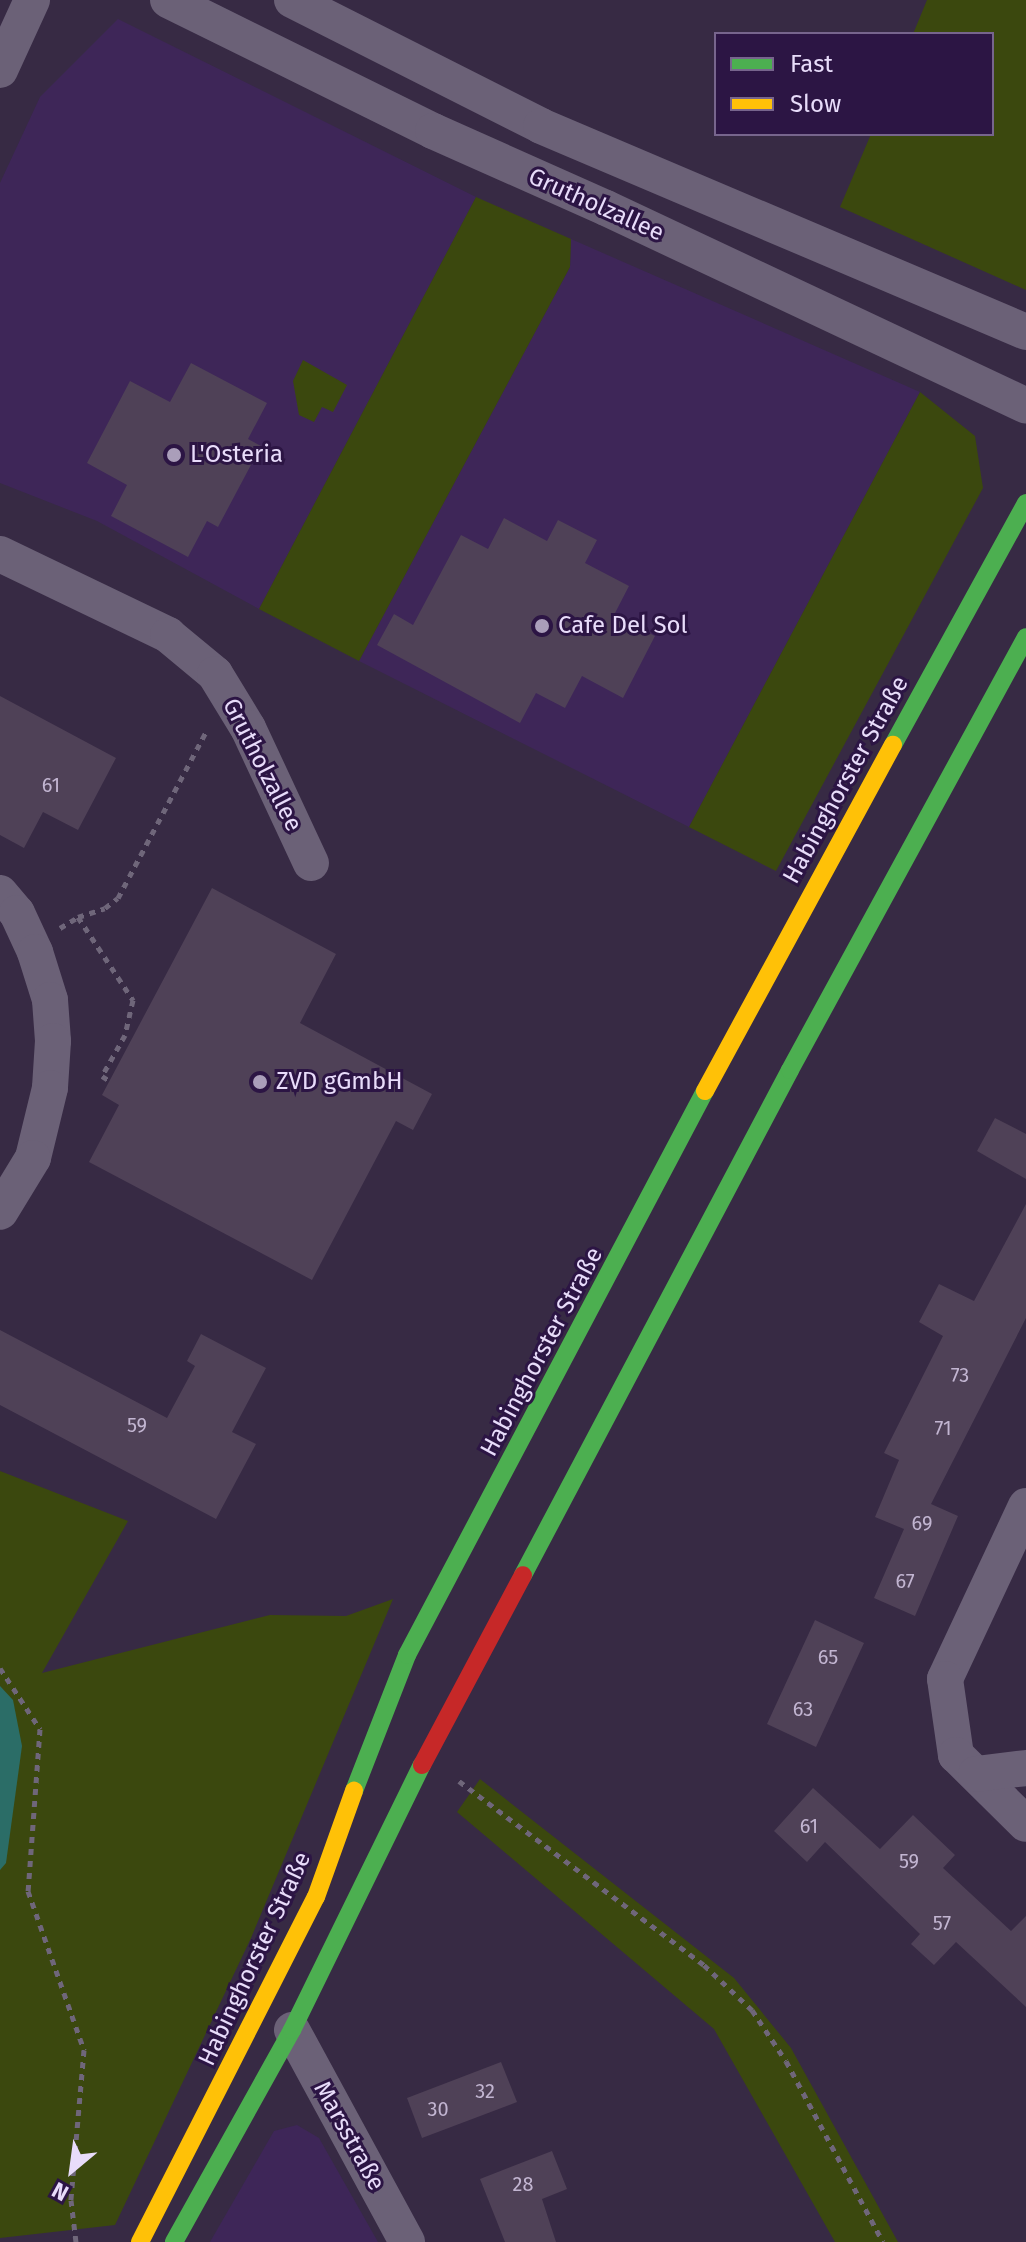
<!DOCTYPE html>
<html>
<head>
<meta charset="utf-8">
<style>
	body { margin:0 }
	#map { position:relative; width:1026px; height:2242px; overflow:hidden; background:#372a44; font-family:"Fira Sans",sans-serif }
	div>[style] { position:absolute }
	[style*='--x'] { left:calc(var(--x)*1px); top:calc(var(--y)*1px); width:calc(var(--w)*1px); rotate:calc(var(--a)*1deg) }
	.built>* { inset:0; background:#3e2658 }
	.green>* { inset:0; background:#3b480e }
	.water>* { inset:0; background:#2b6d67 }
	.building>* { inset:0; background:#4f4157 }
	.path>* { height:5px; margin-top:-2.5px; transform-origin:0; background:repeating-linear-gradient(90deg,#6f667a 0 6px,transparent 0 12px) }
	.street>* { height:36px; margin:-18px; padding:0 18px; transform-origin:18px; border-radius:18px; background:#6b6177 }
	.fast>* { height:18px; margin:-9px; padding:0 9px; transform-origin:9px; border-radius:9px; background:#4caf50 }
	.slow>* { height:18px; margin:-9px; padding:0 9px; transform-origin:9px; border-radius:9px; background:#ffc107 }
	.jam>* { height:18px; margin:-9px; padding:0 9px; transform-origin:9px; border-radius:9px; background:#c62828 }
	.dots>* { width:22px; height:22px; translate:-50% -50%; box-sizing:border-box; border:4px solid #2c1544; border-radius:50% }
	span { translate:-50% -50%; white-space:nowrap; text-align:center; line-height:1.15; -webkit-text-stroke:6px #2c1544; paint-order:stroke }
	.number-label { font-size:20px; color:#c2b5d1 }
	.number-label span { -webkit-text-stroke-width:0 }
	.street-label { font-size:24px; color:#e8dcfa }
	.poi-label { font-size:24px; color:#e8dcfa }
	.left { translate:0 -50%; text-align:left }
	.legend { position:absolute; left:714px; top:32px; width:280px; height:104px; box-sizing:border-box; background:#2c1544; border:2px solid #77658d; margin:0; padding:10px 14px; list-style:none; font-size:24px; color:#e8dcfa }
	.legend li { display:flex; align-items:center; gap:16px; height:40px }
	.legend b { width:40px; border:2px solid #77658d }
	.north { position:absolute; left:32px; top:2130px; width:80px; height:80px; -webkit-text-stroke:6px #2c1544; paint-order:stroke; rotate:209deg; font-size:22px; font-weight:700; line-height:32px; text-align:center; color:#e8dcfa }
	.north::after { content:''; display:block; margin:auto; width:28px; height:36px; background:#e8dcfa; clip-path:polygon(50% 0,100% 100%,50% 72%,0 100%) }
</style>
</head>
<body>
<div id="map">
	<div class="built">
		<div style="clip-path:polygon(118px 19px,476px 197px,259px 609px,97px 521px,0 483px,0 183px,40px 97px)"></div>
		<div style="clip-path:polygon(571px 239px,920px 392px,689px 827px,359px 661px,570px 267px)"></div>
		<div style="clip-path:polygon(297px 2125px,319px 2138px,378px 2242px,210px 2242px,274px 2131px)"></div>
	</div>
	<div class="green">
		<div style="clip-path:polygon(927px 0,1026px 0,1026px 290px,840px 207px,871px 134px,992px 134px,992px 34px,913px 34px)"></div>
		<div style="clip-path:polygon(476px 197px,571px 239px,570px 267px,359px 661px,259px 609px)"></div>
		<div style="clip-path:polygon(303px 360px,347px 385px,333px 412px,322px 407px,314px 422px,299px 415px,293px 381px)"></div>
		<div style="clip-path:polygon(920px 392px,975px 436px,983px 488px,776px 871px,689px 827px)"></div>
		<div style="clip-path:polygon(0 1471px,128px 1521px,42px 1673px,270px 1615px,346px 1616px,393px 1599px,251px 1938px,115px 2225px,0 2238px)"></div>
		<div style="clip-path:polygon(480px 1779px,734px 1978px,791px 2048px,898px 2242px,835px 2242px,714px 2029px,457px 1812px)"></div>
	</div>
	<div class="water">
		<div style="clip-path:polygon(0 1686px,13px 1700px,22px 1746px,6px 1863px,0 1870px)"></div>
	</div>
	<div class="building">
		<div style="clip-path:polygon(191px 363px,267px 403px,248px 439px,261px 446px,218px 527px,207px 521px,188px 557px,111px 516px,127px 485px,87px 463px,130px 381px,170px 402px)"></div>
		<div style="clip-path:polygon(504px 518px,547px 541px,558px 520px,597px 540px,585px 563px,629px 586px,614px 615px,655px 636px,623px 698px,582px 676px,565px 708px,536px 693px,520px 723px,377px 645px,394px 614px,413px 625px,461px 535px,488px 549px)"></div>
		<div style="clip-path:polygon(0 696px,116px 758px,78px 830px,43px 812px,24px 848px,0 835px)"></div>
		<div style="clip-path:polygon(212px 888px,336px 954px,300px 1023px,432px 1094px,413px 1130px,396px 1121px,312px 1280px,89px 1162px,119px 1105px,102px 1095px)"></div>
		<div style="clip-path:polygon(995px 1118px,1026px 1134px,1026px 1179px,977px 1151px)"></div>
		<div style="clip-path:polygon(1026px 1204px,1026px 1318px,931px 1504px,958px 1516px,915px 1616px,874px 1598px,904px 1529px,875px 1517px,899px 1460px,884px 1453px,943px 1336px,919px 1322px,939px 1284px,974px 1301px)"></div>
		<div style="clip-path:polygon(0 1330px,167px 1418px,195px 1366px,187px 1361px,201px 1334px,266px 1368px,232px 1432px,256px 1444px,216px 1519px,0 1405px)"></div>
		<div style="clip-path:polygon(815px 1620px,864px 1643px,816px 1747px,767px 1724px)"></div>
		<div style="clip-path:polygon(813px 1788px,880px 1849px,913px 1815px,955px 1855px,943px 1868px,1011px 1931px,1026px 1916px,1026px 2007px,956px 1942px,934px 1965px,911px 1944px,920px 1934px,825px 1842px,807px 1862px,774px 1831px)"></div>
		<div style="clip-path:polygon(501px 2062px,517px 2102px,422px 2138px,407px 2098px)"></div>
		<div style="clip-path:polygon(552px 2151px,567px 2189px,542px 2199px,556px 2242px,505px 2242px,480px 2179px)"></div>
	</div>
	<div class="path">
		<div style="--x:78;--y:917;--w:28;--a:-18"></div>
		<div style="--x:105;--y:908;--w:16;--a:-38"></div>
		<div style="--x:118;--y:898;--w:190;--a:-62.1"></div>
		<div style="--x:60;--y:928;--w:21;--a:-31"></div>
		<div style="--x:78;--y:917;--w:100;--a:56.5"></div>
		<div style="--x:133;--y:1000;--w:36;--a:103"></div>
		<div style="--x:125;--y:1035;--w:47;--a:119.3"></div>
		<div style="--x:102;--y:1076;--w:9;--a:32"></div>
		<div style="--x:0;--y:1668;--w:73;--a:56.7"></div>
		<div style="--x:40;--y:1729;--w:162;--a:94.2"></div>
		<div style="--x:28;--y:1891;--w:169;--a:70.6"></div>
		<div style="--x:84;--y:2050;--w:151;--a:95"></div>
		<div style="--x:71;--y:2200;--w:42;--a:83.2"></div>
		<div style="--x:459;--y:1781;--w:306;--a:36.9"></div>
		<div style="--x:704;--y:1965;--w:66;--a:43.2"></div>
		<div style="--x:752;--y:2010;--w:61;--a:56.3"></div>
		<div style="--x:786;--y:2061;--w:205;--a:61.8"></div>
	</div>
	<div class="street">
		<div style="--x:168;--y:0;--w:296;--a:26.3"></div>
		<div style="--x:433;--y:131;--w:189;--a:24"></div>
		<div style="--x:606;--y:208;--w:464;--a:25.2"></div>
		<div style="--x:292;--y:0;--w:279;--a:26.8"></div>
		<div style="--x:541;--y:126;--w:527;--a:23.01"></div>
		<div style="--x:0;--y:70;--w:77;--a:-65.4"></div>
		<div style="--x:0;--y:554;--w:187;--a:25.7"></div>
		<div style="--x:168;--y:635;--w:61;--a:39.7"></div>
		<div style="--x:215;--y:674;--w:63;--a:58.6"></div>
		<div style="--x:248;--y:728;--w:149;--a:65"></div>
		<div style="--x:0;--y:893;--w:26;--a:50"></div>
		<div style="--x:17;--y:913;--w:43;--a:65.2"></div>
		<div style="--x:35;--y:952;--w:50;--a:72.6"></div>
		<div style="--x:50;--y:1000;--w:41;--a:85.8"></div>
		<div style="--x:53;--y:1041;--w:47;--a:93.7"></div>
		<div style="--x:50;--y:1088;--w:72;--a:103.7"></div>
		<div style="--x:33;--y:1158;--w:63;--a:121.4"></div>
		<div style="--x:1026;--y:1506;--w:191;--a:115.1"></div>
		<div style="--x:945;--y:1679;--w:77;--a:81.8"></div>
		<div style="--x:956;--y:1755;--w:98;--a:44.6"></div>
		<div style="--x:976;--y:1774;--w:50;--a:-6.8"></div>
		<div style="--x:292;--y:2030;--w:241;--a:61.5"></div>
	</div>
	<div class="fast">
		<div style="--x:893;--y:745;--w:276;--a:-61.2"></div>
		<div style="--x:523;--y:1575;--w:571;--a:-62.13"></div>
		<div style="--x:790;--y:1070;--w:493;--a:-61.4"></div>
		<div style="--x:354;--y:1791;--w:146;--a:-68.7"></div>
		<div style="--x:407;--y:1655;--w:638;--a:-62.15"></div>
		<div style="--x:174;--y:2242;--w:243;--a:-60.9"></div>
		<div style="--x:292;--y:2030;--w:295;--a:-63.9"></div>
	</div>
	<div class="slow">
		<div style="--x:705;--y:1091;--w:394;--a:-61.5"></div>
		<div style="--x:140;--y:2242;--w:387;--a:-63"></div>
		<div style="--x:316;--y:1897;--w:113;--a:-70.3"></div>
	</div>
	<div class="jam">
		<div style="--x:422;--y:1765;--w:215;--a:-62"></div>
	</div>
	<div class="dots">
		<div style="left:174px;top:455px;background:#aa9eba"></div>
		<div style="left:542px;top:626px;background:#aa9eba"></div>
		<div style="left:260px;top:1082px;background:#aa9eba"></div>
	</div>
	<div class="number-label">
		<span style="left:51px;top:785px">61</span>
		<span style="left:960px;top:1375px">73</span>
		<span style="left:137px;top:1425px">59</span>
		<span style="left:943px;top:1428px">71</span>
		<span style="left:922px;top:1523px">69</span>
		<span style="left:905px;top:1581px">67</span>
		<span style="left:828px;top:1657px">65</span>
		<span style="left:803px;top:1709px">63</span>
		<span style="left:809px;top:1826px">61</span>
		<span style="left:909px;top:1861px">59</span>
		<span style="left:942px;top:1923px">57</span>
		<span style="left:485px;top:2091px">32</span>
		<span style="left:438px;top:2109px">30</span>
		<span style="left:523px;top:2184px">28</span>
	</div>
	<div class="street-label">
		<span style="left:596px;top:205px;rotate:24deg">Grutholzallee</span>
		<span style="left:262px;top:765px;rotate:63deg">Grutholzallee</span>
		<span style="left:846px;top:780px;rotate:-61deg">Habinghorster Straße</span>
		<span style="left:542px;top:1352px;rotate:-62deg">Habinghorster Straße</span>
		<span style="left:255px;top:1959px;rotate:-65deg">Habinghorster Straße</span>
		<span style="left:349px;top:2136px;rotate:61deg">Marsstraße</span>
	</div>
	<div class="poi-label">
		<span class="left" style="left:190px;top:455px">L'Osteria</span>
		<span class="left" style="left:558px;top:626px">Cafe Del Sol</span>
		<span class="left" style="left:276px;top:1082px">ZVD gGmbH</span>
	</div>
	<ul class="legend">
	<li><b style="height:10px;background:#4caf50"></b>Fast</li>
	<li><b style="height:10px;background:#ffc107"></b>Slow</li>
	</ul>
	<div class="north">N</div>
</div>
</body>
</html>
